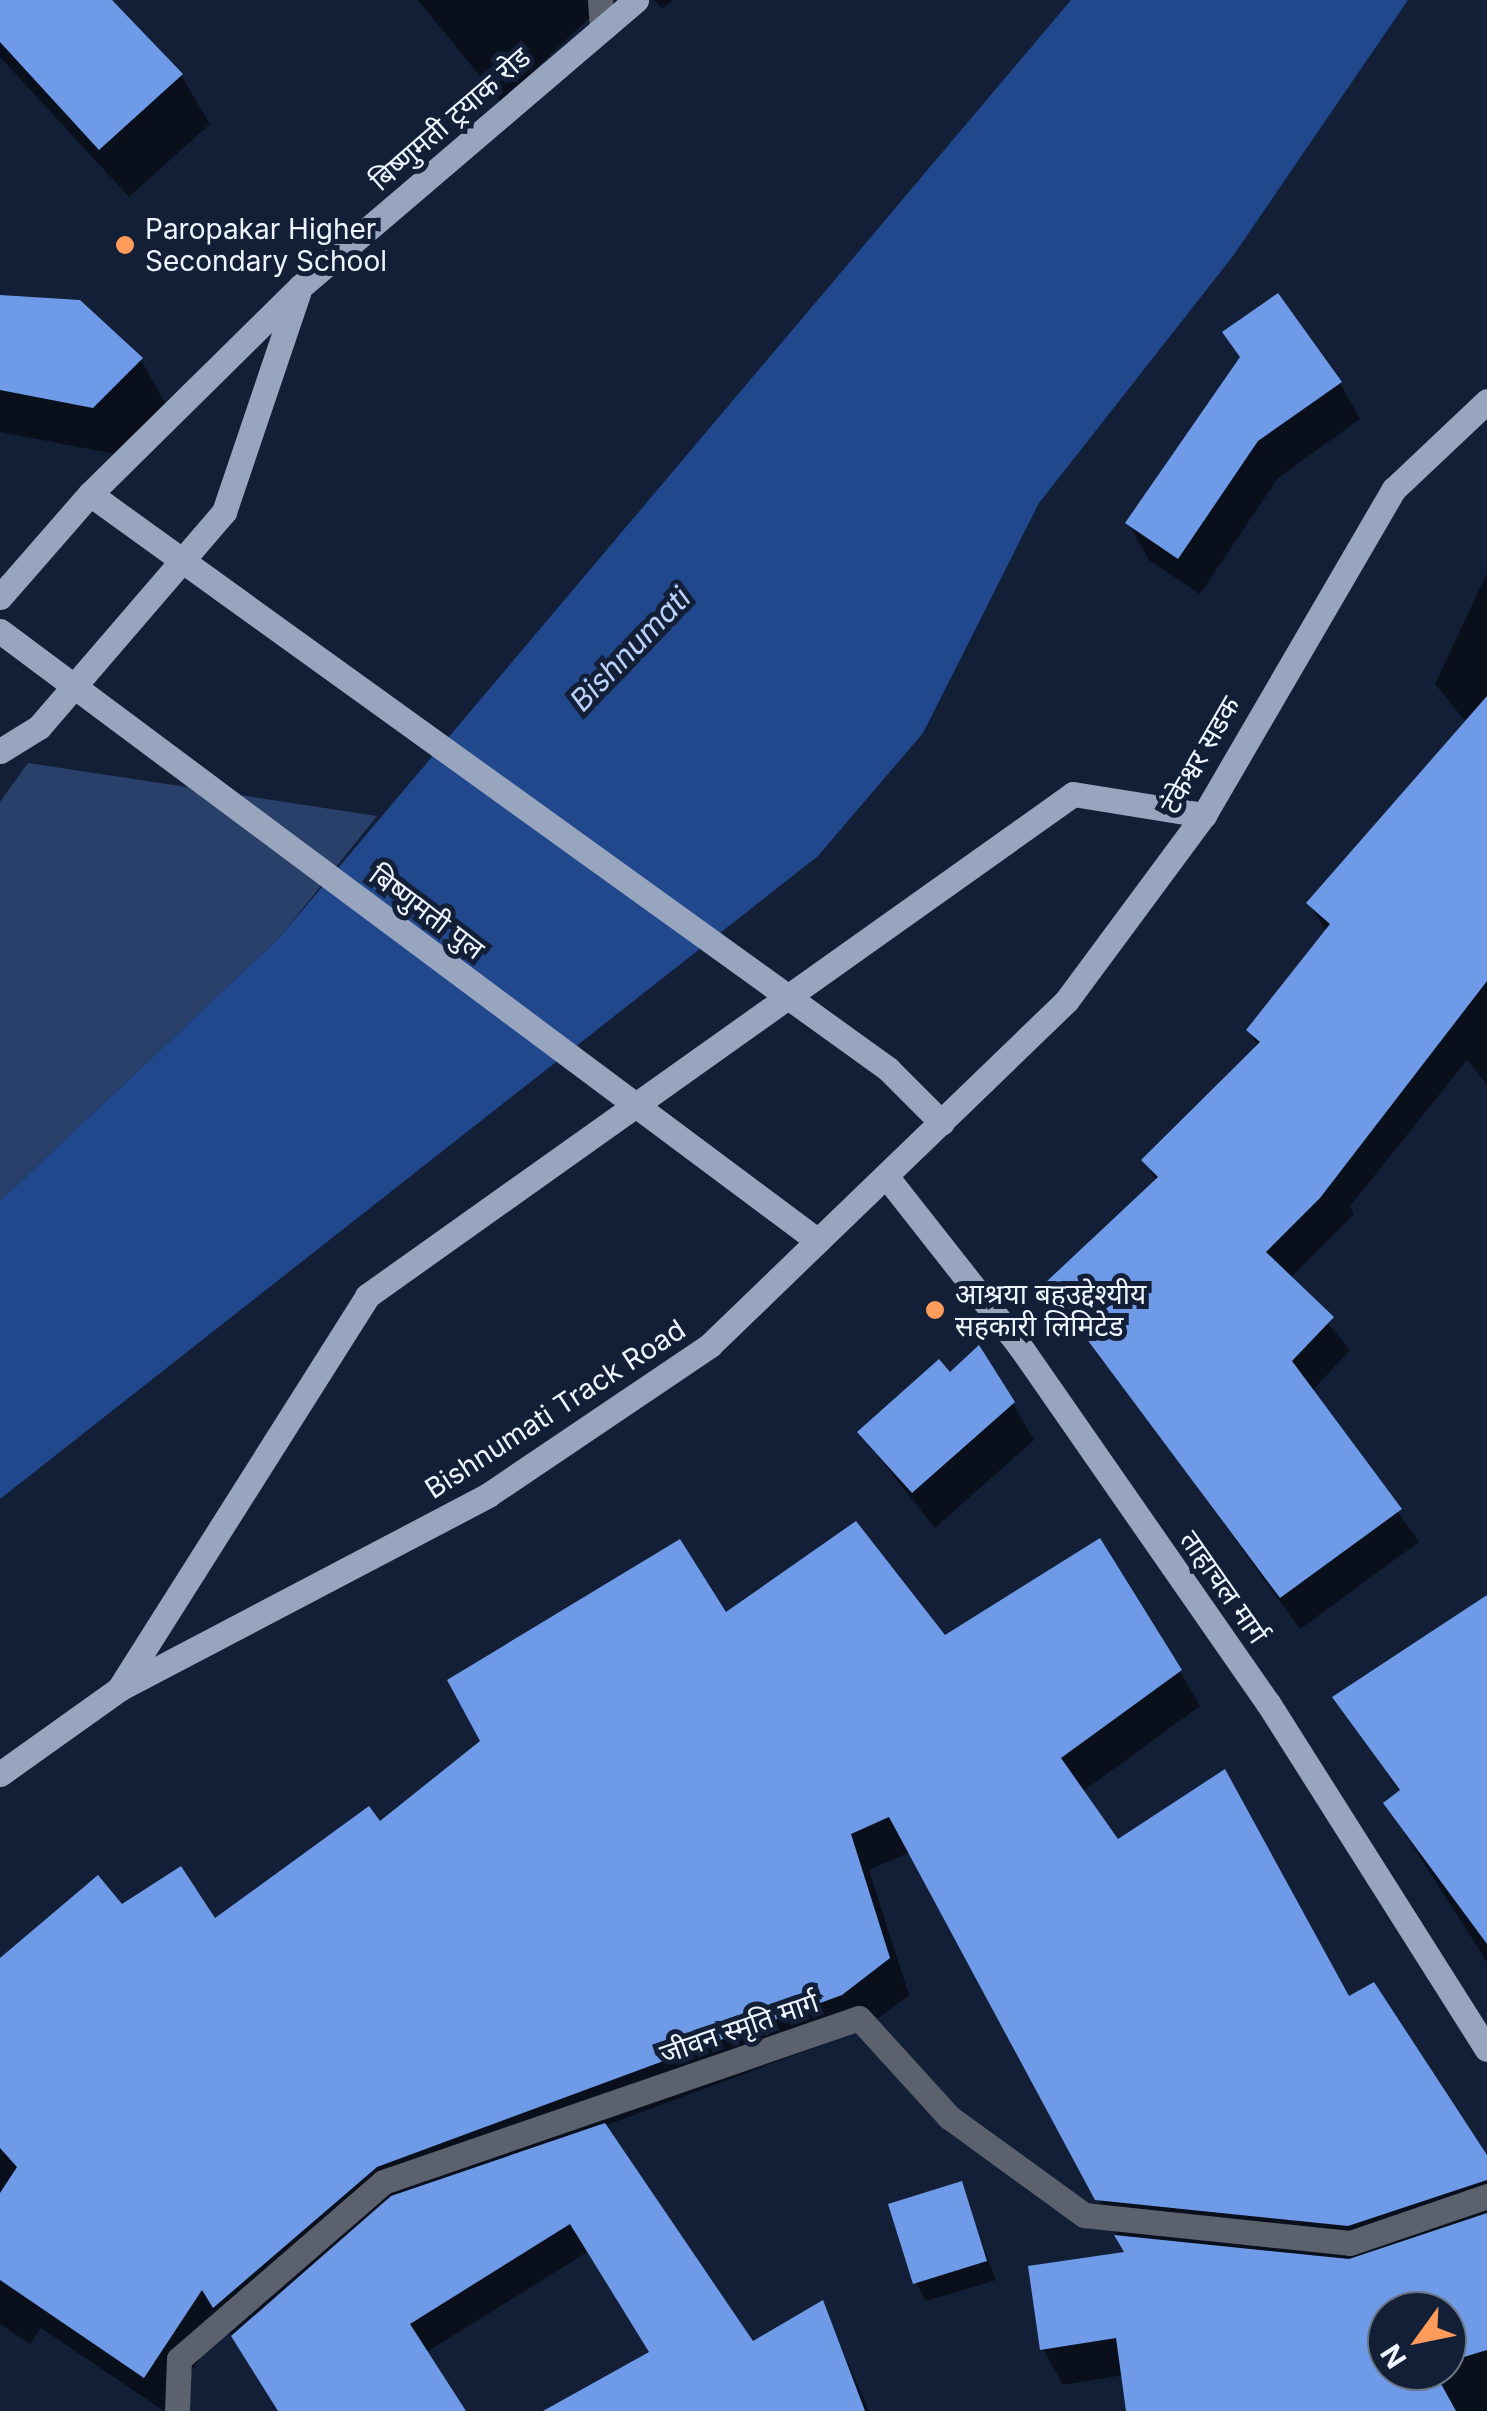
<!DOCTYPE html>
<html>
<head>
<meta charset="utf-8">
<style>
	body { margin:0 }
	#map { position:relative; width:1487px; height:2411px; overflow:hidden; background:#121f36; font-family:Inter,"Noto Sans Devanagari",sans-serif }
	div>[style] { position:absolute }
	[style*='--x'] { left:calc(var(--x)*1px); top:calc(var(--y)*1px); width:calc(var(--w)*1px); rotate:calc(var(--a)*1deg) }
	.green>* { inset:0; background:#29406b }
	.water>* { inset:0; background:#21478d }
	.shadow>* { inset:0; background:#0007 }
	.building>* { inset:0; background:#6f9ae8 }
	.minor>* { height:25px; margin:-12.5px; padding:0 12.5px; transform-origin:12.5px; border-radius:12.5px; background:#5b626e }
	.major>* { height:25px; margin:-12.5px; padding:0 12.5px; transform-origin:12.5px; border-radius:12.5px; background:#97a5bf }
	.major-bridge>* { height:25px; margin:-12.5px; padding:0 12.5px; transform-origin:12.5px; border-radius:12.5px; background:#97a5bf }
	.dots>* { width:28px; height:28px; translate:-50% -50%; box-sizing:border-box; border:5px solid #121f36; border-radius:50% }
	span { translate:-50% -50%; white-space:nowrap; text-align:center; line-height:1.15; -webkit-text-stroke:10px #121f36; paint-order:stroke }
	.street-label { font-size:28px; color:#eff5ff }
	.poi-label { font-size:28px; color:#eff5ff }
	.left { translate:0 -50%; text-align:left }
	.water-label { font-size:30px; color:#bad1fa; font-style:italic }
	.north { position:absolute; left:1367px; top:2291px; width:100px; height:100px; box-sizing:border-box; background:#121f36; border:2px solid #6a7586; border-radius:50%; rotate:237deg; font-size:28px; font-weight:700; line-height:40px; text-align:center; color:#eff5ff }
	.north::after { content:''; display:block; margin:auto; width:35px; height:45px; background:#ff9b5b; clip-path:polygon(50% 0,100% 100%,50% 72%,0 100%) }
</style>
</head>
<body>
<div id="map">
	<div class="green">
		<div style="clip-path:polygon(28px 763px,377px 816px,279px 938px,0 1201px,0 802px)"></div>
	</div>
	<div class="water">
		<div style="clip-path:polygon(1071px 0,1408px 0,1233px 256px,1039px 503px,923px 733px,818px 856px,0 1499px,0 1201px,279px 938px)"></div>
	</div>
	<div class="shadow">
		<div style="clip-path:polygon(0 0,108px 0,181px 75px,210px 124px,129px 197px,0 57px)"></div>
		<div style="clip-path:polygon(418px 0,608px 0,501px 102px)"></div>
		<div style="clip-path:polygon(654px 0,673px 0,662px 9px)"></div>
		<div style="clip-path:polygon(0 298px,141px 360px,168px 408px,121px 455px,0 432px)"></div>
		<div style="clip-path:polygon(1226px 333px,1340px 383px,1360px 419px,1278px 478px,1200px 594px,1149px 560px,1128px 523px,1241px 359px)"></div>
		<div style="clip-path:polygon(1487px 573px,1487px 1085px,1467px 1060px,1350px 1206px,1354px 1214px,1290px 1278px,1350px 1350px,1312px 1391px,1419px 1542px,1300px 1629px,1049px 1283px,1156px 1181px,1145px 1160px,1258px 1047px,1249px 1030px,1326px 932px,1309px 903px,1467px 723px,1435px 684px)"></div>
		<div style="clip-path:polygon(950px 1375px,1013px 1404px,1034px 1440px,935px 1528px,860px 1433px)"></div>
		<div style="clip-path:polygon(evenodd,725px 1616px,1180px 1671px,1200px 1706px,1082px 1792px,1118px 1843px,1349px 1999px,1487px 2160px,1487px 2411px,1129px 2411px,1124px 2375px,1063px 2385px,1043px 2349px,1128px 2254px,910px 1852px,869px 1870px,909px 1995px,862px 2030px,604px 2126px,752px 2344px,822px 2303px,869px 2411px,548px 2411px,651px 2354px,589px 2251px,425px 2353px,463px 2411px,280px 2411px,224px 2323px,164px 2411px,41px 2328px,30px 2344px,0 2324px,0 1963px,121px 1907px,214px 1922px,725px 1616px,1387px 2311px,1447px 2311px,1447px 2371px,1387px 2371px,1387px 2311px)"></div>
		<div style="clip-path:polygon(1487px 1627px,1487px 1962px,1386px 1804px,1400px 1793px,1336px 1698px)"></div>
		<div style="clip-path:polygon(960px 2184px,996px 2280px,926px 2301px,916px 2283px)"></div>
	</div>
	<div class="building">
		<div style="clip-path:polygon(0 0,112px 0,183px 74px,99px 150px,0 42px)"></div>
		<div style="clip-path:polygon(1278px 293px,1342px 382px,1258px 441px,1178px 559px,1125px 523px,1240px 357px,1222px 332px)"></div>
		<div style="clip-path:polygon(0 295px,80px 300px,143px 358px,93px 408px,0 390px)"></div>
		<div style="clip-path:polygon(1487px 696px,1487px 981px,1320px 1198px,1266px 1252px,1334px 1317px,1292px 1361px,1402px 1509px,1280px 1598px,1045px 1283px,1158px 1177px,1141px 1160px,1260px 1042px,1246px 1030px,1330px 924px,1306px 903px)"></div>
		<div style="clip-path:polygon(979px 1345px,1015px 1402px,912px 1493px,857px 1432px,939px 1359px,950px 1372px)"></div>
		<div style="clip-path:polygon(856px 1521px,945px 1635px,1100px 1538px,1182px 1670px,1061px 1758px,1118px 1839px,1225px 1769px,1349px 1996px,1374px 1982px,1487px 2155px,1487px 2180px,1348px 2226px,1095px 2200px,889px 1817px,851px 1834px,890px 1958px,842px 1995px,377px 2167px,213px 2308px,202px 2290px,144px 2378px,0 2280px,0 2193px,17px 2167px,0 2148px,0 1958px,98px 1875px,122px 1904px,181px 1866px,215px 1918px,369px 1806px,380px 1821px,480px 1741px,447px 1680px,680px 1539px,726px 1612px)"></div>
		<div style="clip-path:polygon(1487px 1595px,1487px 1944px,1383px 1803px,1400px 1790px,1332px 1697px)"></div>
		<div style="clip-path:polygon(605px 2123px,753px 2341px,823px 2300px,865px 2411px,543px 2411px,649px 2352px,570px 2224px,410px 2324px,466px 2411px,278px 2411px,231px 2336px,391px 2196px)"></div>
		<div style="clip-path:polygon(962px 2181px,987px 2261px,913px 2284px,888px 2204px)"></div>
		<div style="clip-path:polygon(1487px 2213px,1487px 2350px,1447px 2362px,1447px 2311px,1387px 2311px,1387px 2371px,1434px 2371px,1456px 2411px,1126px 2411px,1116px 2338px,1040px 2350px,1028px 2266px,1124px 2252px,1114px 2235px,1349px 2259px)"></div>
	</div>
	<div class="minor">
		<div style="--x:600;--y:0;--w:28;--a:86"></div>
		<div style="--x:177;--y:2411;--w:52;--a:-87.8"></div>
		<div style="--x:179;--y:2359;--w:270;--a:-40.9"></div>
		<div style="--x:383;--y:2182;--w:503;--a:-19.01"></div>
		<div style="--x:859;--y:2018;--w:134;--a:47.7"></div>
		<div style="--x:949;--y:2117;--w:167;--a:36"></div>
		<div style="--x:1084;--y:2215;--w:267;--a:6"></div>
		<div style="--x:1350;--y:2243;--w:145;--a:-18.9"></div>
	</div>
	<div class="major">
		<div style="--x:0;--y:597;--w:137;--a:-48.9"></div>
		<div style="--x:90;--y:494;--w:295;--a:-44.6"></div>
		<div style="--x:300;--y:287;--w:442;--a:-40.5"></div>
		<div style="--x:0;--y:751;--w:46;--a:-31.6"></div>
		<div style="--x:39;--y:727;--w:284;--a:-49.3"></div>
		<div style="--x:224;--y:512;--w:231;--a:-71.3"></div>
		<div style="--x:888;--y:1069;--w:76;--a:45"></div>
		<div style="--x:886;--y:1176;--w:215;--a:51.8"></div>
		<div style="--x:1019;--y:1345;--w:436;--a:55.2"></div>
		<div style="--x:1268;--y:1703;--w:409;--a:57.7"></div>
		<div style="--x:119;--y:1689;--w:465;--a:-57.7"></div>
		<div style="--x:367;--y:1296;--w:866;--a:-35.41"></div>
		<div style="--x:1073;--y:794;--w:133;--a:9.1"></div>
		<div style="--x:0;--y:1774;--w:146;--a:-35.5"></div>
		<div style="--x:119;--y:1689;--w:417;--a:-27.7"></div>
		<div style="--x:488;--y:1495;--w:268;--a:-34"></div>
		<div style="--x:710;--y:1345;--w:496;--a:-44"></div>
		<div style="--x:1067;--y:1000;--w:230;--a:-53.5"></div>
		<div style="--x:1204;--y:815;--w:377;--a:-59.8"></div>
		<div style="--x:1394;--y:489;--w:128;--a:-43.4"></div>
	</div>
	<div class="major-bridge">
		<div style="--x:90;--y:494;--w:984;--a:35.77"></div>
		<div style="--x:0;--y:631;--w:1020;--a:36.71"></div>
	</div>
	<div class="dots">
		<div style="left:125px;top:245px;background:#ff9b5b"></div>
		<div style="left:935px;top:1310px;background:#ff9b5b"></div>
	</div>
	<div class="street-label">
		<span style="left:450px;top:119px;rotate:-41deg">बिष्णुमती ट्रयाक रोड</span>
		<span style="left:1200px;top:755px;rotate:-60deg">टंकेश्वर सडक</span>
		<span style="left:427px;top:912px;rotate:37deg">बिष्णुमती पुल</span>
		<span style="left:555px;top:1409px;rotate:-33deg">Bishnumati Track Road</span>
		<span style="left:1224px;top:1587px;rotate:55deg">ताहाचल मार्ग</span>
		<span style="left:739px;top:2028px;rotate:-19deg">जीवन स्मृति मार्ग</span>
	</div>
	<div class="poi-label">
		<span class="left" style="left:145px;top:245px">Paropakar Higher<br>Secondary School</span>
		<span class="left" style="left:955px;top:1310px">आश्रया बहुउद्देश्यीय<br>सहकारी लिमिटेड</span>
	</div>
	<div class="water-label">
		<span style="left:630px;top:649px;rotate:-46deg">Bishnumati</span>
	</div>
	<div class="north">N</div>
</div>
</body>
</html>
